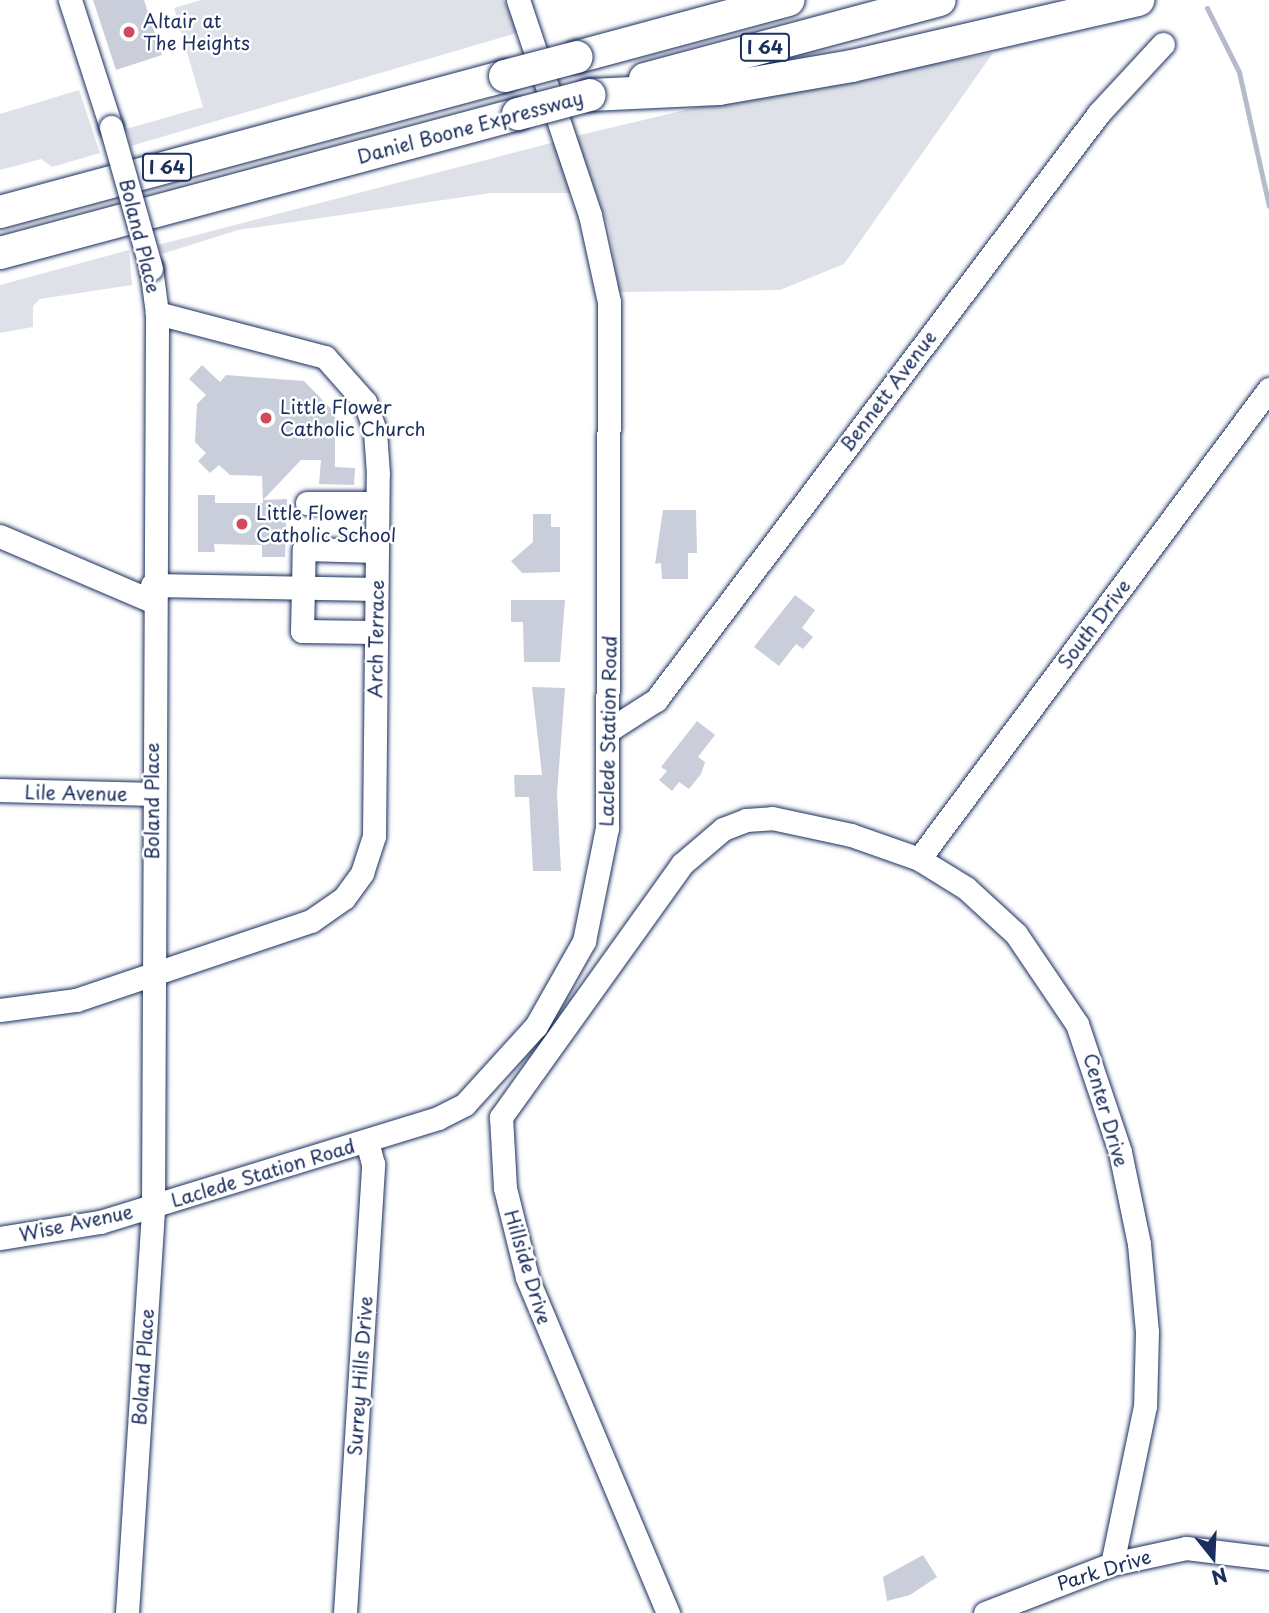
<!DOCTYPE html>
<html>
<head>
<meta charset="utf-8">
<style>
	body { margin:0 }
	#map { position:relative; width:1269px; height:1613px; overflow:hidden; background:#fff; font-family:"Playpen Sans",sans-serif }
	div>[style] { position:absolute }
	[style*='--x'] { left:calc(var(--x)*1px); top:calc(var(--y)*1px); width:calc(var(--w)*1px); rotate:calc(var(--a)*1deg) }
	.green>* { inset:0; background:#dee1e7 }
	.stream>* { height:5px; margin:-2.5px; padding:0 2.5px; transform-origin:2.5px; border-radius:2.5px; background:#b5bbca }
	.building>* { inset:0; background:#caceda }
	.roads { filter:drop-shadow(0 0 2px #1b2f5e) drop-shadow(0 0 2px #1b2f5e) }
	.minor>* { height:23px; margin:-11.5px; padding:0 11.5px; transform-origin:11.5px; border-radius:11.5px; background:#fff }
	.highway>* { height:32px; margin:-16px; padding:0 16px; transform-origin:16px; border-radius:16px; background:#fff }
	.bridges { filter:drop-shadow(0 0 2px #1b2f5e) drop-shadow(0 0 2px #1b2f5e) }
	.minor-bridge>* { height:23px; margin:-11.5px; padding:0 11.5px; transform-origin:11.5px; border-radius:11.5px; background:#fff }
	.highway-bridge>* { height:32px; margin:-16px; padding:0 16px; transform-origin:16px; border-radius:16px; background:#fff }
	.dots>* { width:19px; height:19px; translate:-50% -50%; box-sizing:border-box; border:4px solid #fff; border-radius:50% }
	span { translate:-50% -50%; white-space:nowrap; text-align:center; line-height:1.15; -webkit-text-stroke:5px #fff; paint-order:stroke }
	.shield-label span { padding:2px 5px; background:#fff; border:2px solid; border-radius:5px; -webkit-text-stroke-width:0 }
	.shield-label { font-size:18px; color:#1b2f5e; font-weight:700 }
	.poi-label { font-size:19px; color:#1b2f5e }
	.left { translate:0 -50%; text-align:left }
	.street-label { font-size:19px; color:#1b2f5e }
	.north { position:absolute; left:1178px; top:1522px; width:70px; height:70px; -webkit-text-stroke:5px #fff; paint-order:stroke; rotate:162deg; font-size:19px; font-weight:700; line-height:28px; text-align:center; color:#1b2f5e }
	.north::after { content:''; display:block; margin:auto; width:24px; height:32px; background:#1b2f5e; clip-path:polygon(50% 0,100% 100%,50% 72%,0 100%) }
</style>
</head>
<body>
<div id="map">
	<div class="green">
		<div style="clip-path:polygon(201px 0,504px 0,520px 32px,131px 146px,126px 129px,203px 107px,174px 8px)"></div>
		<div style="clip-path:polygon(993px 53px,844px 264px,780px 290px,619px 292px,609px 228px,576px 136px,719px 102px)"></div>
		<div style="clip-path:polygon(79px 90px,100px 153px,52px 167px,41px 159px,0 170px,0 114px)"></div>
		<div style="clip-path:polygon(555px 142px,572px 193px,491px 193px,238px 230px,162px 254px,158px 245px)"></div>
		<div style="clip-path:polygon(129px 250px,132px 285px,40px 299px,33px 306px,33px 327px,0 333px,0 285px)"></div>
	</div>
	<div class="stream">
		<div style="--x:1207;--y:8;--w:72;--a:63.4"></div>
		<div style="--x:1239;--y:72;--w:137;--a:77.4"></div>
	</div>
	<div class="building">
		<div style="clip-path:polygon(93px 0,144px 0,162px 55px,116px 70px)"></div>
		<div style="clip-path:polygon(202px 365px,220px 382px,226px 375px,304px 381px,335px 413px,335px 467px,355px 468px,354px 485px,319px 484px,321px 460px,301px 460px,263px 500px,287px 499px,285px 557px,262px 557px,262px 545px,214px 544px,215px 552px,198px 552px,198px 495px,215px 495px,215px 503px,263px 503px,262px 476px,230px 475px,219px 465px,210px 473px,198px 461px,206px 453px,195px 442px,197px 404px,206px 395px,189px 379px)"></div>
		<div style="clip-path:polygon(663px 510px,696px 510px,697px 553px,688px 553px,688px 579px,662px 579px,661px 563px,655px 564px)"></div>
		<div style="clip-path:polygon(533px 514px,551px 514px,551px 527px,560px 527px,560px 572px,522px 573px,511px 561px,533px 542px)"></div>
		<div style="clip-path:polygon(795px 595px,815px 610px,802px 628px,813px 637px,803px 649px,796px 644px,779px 666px,754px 647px)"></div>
		<div style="clip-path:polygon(511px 600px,565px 600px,560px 662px,524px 662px,523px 622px,511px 622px)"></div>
		<div style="clip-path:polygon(532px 687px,565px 688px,557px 794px,561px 871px,533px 871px,529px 797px,515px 797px,514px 775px,542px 775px)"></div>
		<div style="clip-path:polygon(697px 721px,715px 735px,698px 757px,705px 762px,701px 774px,689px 789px,679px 782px,672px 791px,659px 780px,667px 771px,661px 767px)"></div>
		<div style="clip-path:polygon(923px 1555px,937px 1577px,910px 1595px,887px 1601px,883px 1577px)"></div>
	</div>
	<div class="roads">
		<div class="minor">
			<div style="--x:70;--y:0;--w:133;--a:72.1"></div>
			<div style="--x:307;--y:503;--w:70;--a:0"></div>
			<div style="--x:0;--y:536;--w:165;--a:23.2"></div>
			<div style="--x:152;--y:585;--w:224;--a:1"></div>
			<div style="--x:376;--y:632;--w:74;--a:-179.2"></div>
			<div style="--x:302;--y:631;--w:43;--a:-88.7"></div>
			<div style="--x:303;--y:588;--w:39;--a:-89"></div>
			<div style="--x:304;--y:549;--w:73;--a:1.6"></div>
			<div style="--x:609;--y:730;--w:56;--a:-32.6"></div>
			<div style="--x:656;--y:700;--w:735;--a:-52.96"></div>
			<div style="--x:1099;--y:113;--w:94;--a:-47.2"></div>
			<div style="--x:0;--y:790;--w:153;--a:1.5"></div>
			<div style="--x:919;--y:859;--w:586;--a:-53.33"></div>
			<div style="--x:0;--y:1010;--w:77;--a:-7.5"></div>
			<div style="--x:76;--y:1000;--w:248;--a:-18.6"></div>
			<div style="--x:311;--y:921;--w:40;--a:-34.9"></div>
			<div style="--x:344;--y:898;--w:31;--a:-54"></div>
			<div style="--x:362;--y:873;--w:39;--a:-72"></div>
			<div style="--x:374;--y:836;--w:362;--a:-89.4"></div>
			<div style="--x:378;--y:474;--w:43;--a:-94"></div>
			<div style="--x:375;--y:431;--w:31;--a:-109"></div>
			<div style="--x:365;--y:402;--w:60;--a:-131.6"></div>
			<div style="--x:325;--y:357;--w:174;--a:-165.3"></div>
			<div style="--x:0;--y:1238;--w:101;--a:-9.1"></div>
			<div style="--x:100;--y:1222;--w:354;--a:-17.1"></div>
			<div style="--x:438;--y:1118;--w:30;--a:-27"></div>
			<div style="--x:465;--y:1104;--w:105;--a:-47.7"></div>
			<div style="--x:536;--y:1026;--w:98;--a:-60.5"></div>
			<div style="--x:584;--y:941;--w:115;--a:-78.5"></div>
			<div style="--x:607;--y:828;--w:526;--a:-89.78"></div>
			<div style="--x:609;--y:302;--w:89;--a:-102.3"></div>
			<div style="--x:590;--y:215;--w:227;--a:-108.5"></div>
			<div style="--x:127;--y:1613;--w:407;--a:-86.3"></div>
			<div style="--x:153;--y:1207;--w:894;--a:-89.74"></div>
			<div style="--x:157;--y:313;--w:45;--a:-97.6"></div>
			<div style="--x:345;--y:1613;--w:450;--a:-86.4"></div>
			<div style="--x:373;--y:1164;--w:24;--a:-105"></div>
			<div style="--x:668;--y:1613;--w:364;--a:-112.8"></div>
			<div style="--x:527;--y:1277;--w:92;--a:-103.9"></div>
			<div style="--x:505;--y:1188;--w:71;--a:-93.2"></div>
			<div style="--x:501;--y:1117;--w:311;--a:-54.4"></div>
			<div style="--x:682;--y:864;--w:54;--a:-40.5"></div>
			<div style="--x:723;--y:829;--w:25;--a:-21"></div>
			<div style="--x:746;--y:820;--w:26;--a:-4"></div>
			<div style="--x:772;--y:818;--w:81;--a:12.1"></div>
			<div style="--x:851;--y:835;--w:72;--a:19.4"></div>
			<div style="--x:919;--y:859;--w:55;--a:31.7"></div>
			<div style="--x:966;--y:888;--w:68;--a:42.6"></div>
			<div style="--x:1016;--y:934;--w:109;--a:55.9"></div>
			<div style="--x:1077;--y:1024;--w:135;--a:71.4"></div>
			<div style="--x:1120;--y:1152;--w:94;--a:78.3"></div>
			<div style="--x:1139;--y:1244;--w:88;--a:84.8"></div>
			<div style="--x:1147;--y:1332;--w:74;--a:91.5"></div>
			<div style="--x:1145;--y:1406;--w:161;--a:101.8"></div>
			<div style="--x:985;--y:1613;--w:136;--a:-21.1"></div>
			<div style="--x:1112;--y:1564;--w:76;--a:-12.2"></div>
			<div style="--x:1186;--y:1548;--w:84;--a:6.9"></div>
		</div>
		<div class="highway">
			<div style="--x:577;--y:57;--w:219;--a:-15.1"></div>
			<div style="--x:645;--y:79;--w:305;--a:-15"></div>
			<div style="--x:590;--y:95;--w:129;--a:-2.7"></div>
			<div style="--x:719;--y:89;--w:135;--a:-9.8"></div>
			<div style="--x:852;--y:66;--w:294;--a:-13"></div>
			<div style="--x:0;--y:212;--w:523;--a:-15.07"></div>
			<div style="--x:0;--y:253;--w:536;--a:-15.02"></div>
		</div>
	</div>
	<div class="bridges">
		<div class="minor-bridge">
			<div style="--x:111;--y:127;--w:147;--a:74.2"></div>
		</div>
		<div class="highway-bridge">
			<div style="--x:505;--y:76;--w:74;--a:-14.8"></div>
			<div style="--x:518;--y:114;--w:74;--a:-14.8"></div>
		</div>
	</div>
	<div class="dots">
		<div style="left:129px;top:32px;background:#d1495b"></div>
		<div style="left:266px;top:418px;background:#d1495b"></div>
		<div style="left:242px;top:524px;background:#d1495b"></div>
	</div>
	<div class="shield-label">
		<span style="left:765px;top:47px">I 64</span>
		<span style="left:167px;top:167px">I 64</span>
	</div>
	<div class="poi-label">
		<span class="left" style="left:143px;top:32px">Altair at<br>The Heights</span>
		<span class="left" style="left:280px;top:418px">Little Flower<br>Catholic Church</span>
		<span class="left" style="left:256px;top:524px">Little Flower<br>Catholic School</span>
	</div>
	<div class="street-label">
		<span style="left:470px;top:127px;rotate:-15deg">Daniel Boone Expressway</span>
		<span style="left:140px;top:236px;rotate:76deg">Boland Place</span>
		<span style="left:888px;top:391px;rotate:-53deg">Bennett Avenue</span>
		<span style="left:1094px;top:624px;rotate:-53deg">South Drive</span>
		<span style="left:376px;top:639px;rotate:-89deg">Arch Terrace</span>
		<span style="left:608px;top:731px;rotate:-89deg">Laclede Station Road</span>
		<span style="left:76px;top:793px;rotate:1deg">Lile Avenue</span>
		<span style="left:152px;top:801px;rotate:-90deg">Boland Place</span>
		<span style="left:1106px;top:1110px;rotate:74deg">Center Drive</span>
		<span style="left:263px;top:1173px;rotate:-17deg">Laclede Station Road</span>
		<span style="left:76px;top:1223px;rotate:-12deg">Wise Avenue</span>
		<span style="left:528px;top:1267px;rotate:73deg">Hillside Drive</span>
		<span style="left:143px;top:1367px;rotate:-86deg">Boland Place</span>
		<span style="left:360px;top:1376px;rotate:-86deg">Surrey Hills Drive</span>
		<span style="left:1104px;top:1570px;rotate:-17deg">Park Drive</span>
	</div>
	<div class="north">N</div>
</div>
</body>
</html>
